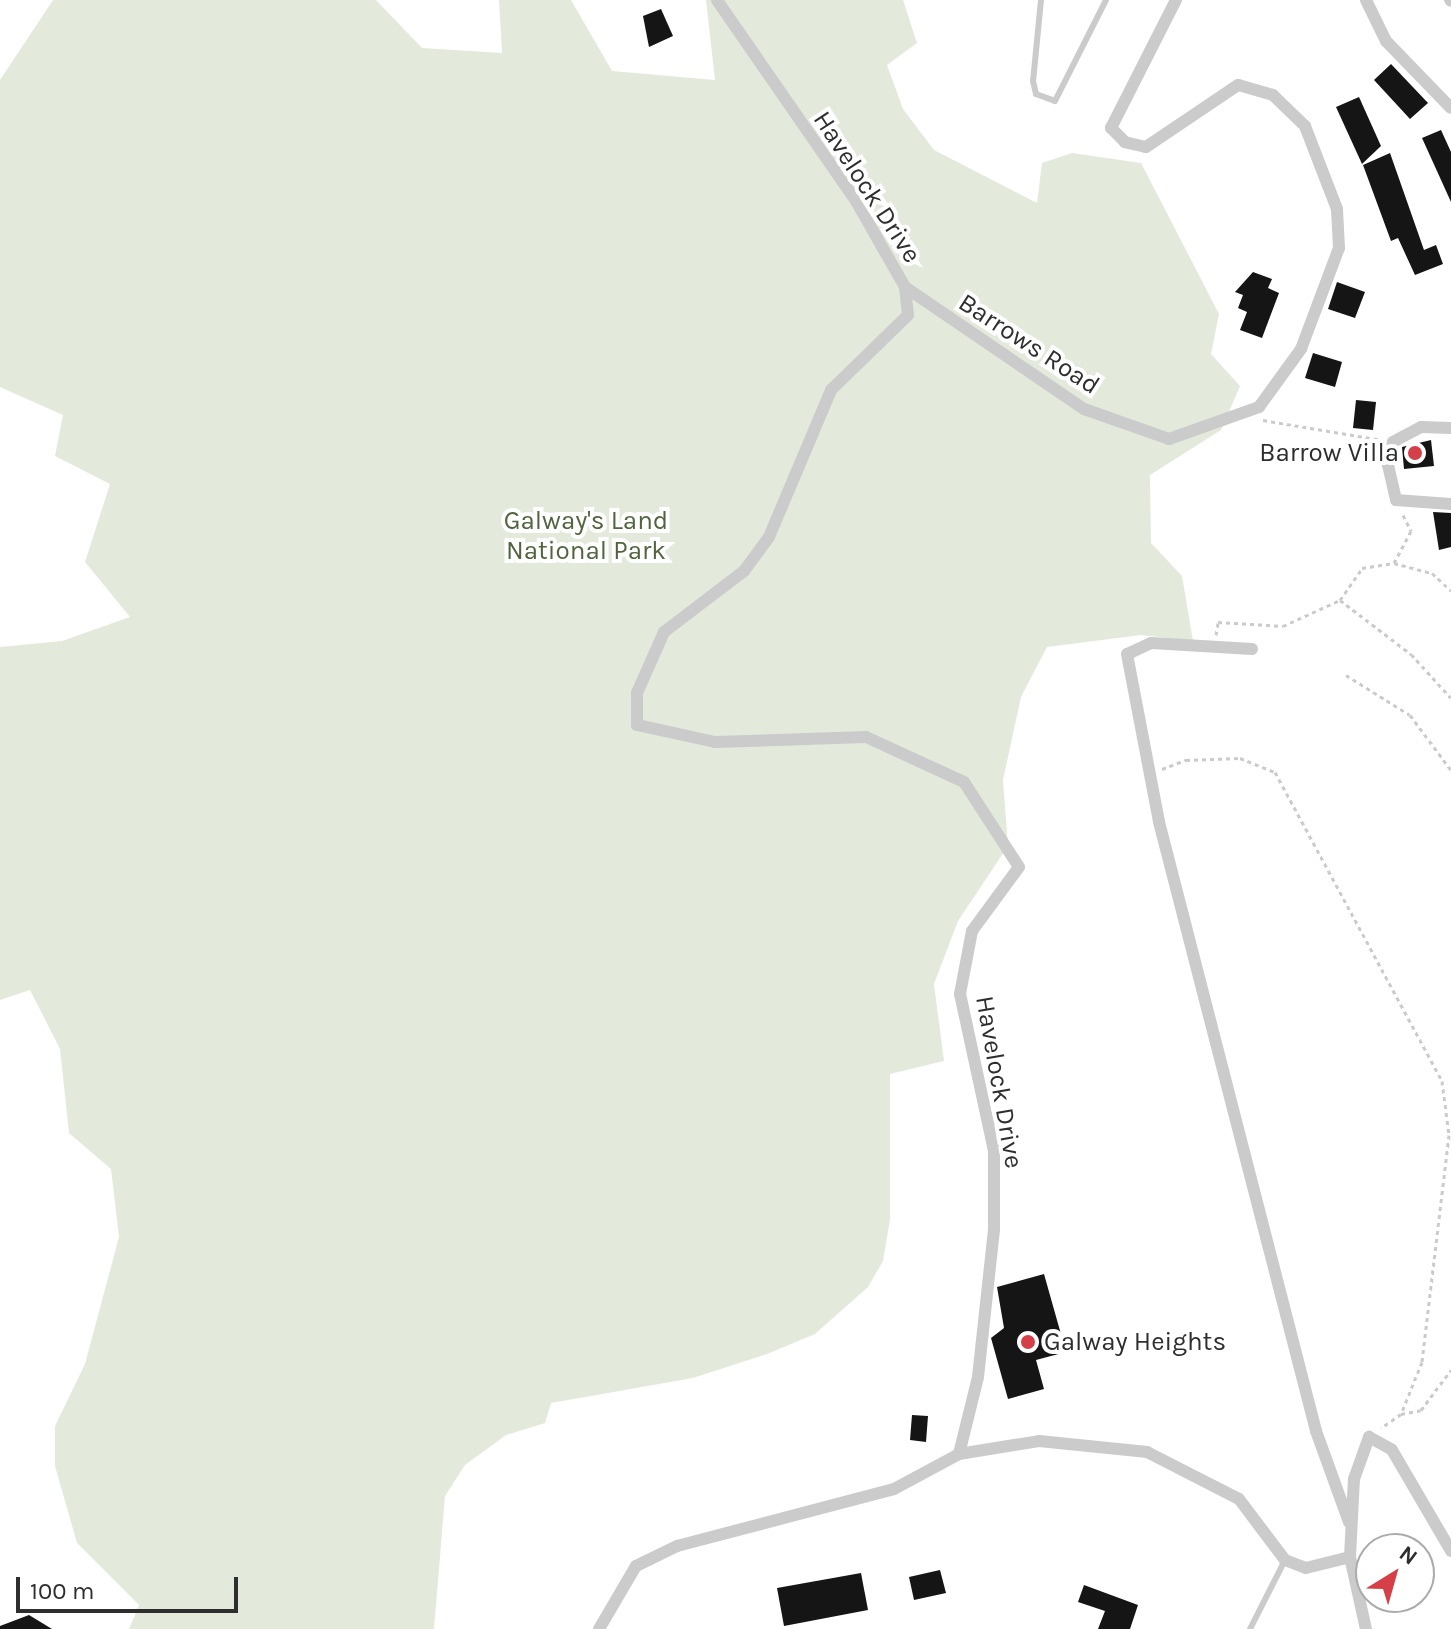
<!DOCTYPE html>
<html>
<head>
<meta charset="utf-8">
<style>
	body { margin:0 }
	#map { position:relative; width:1451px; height:1629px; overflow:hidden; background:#fff; font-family:Karla,sans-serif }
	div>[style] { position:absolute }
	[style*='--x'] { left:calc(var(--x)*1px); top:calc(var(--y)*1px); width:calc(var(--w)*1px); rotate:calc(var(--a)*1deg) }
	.green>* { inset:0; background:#e3eadc }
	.building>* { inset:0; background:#151515 }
	.path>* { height:3px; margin-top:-1.5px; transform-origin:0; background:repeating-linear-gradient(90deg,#cbcbcb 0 4px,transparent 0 8px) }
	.service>* { height:6px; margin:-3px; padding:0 3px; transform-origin:3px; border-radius:3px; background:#cbcbcb }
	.minor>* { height:12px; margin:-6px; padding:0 6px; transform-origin:6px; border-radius:6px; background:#cbcbcb }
	.dots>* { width:22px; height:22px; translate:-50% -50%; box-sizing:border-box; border:4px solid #fff; border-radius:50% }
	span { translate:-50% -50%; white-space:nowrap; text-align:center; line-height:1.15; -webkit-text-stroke:8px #fff; paint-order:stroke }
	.street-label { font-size:26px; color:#2e2e2e }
	.poi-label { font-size:26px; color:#2e2e2e }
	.right { translate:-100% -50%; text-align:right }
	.left { translate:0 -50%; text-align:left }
	.park-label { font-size:26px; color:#50653f }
	.north { position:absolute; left:1355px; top:1533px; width:80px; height:80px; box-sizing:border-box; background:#fff; border:2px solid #ababab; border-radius:50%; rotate:37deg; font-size:22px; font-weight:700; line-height:32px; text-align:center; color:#2e2e2e }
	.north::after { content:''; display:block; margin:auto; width:28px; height:36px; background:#d53f48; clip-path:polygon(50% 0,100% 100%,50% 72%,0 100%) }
	.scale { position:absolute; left:16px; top:1577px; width:222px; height:36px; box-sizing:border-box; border:4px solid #2e2e2e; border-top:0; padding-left:10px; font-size:24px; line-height:28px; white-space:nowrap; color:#2e2e2e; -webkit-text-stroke:6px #fff; paint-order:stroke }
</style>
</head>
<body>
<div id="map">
	<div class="green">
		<div style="clip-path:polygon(53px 0,376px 0,422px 48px,502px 53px,499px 0,571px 0,612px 71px,715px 80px,706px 0,903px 0,917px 43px,887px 65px,903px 109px,934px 150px,1037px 203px,1042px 163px,1072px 153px,1141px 163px,1219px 314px,1211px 354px,1240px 386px,1221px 430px,1150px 475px,1151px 543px,1182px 576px,1193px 641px,1141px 635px,1047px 647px,1021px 697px,1003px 780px,1008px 846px,958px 921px,934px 984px,944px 1061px,890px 1074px,890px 1219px,883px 1261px,868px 1287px,815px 1334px,767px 1354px,693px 1378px,551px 1403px,545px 1423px,506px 1435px,465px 1465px,445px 1496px,434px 1629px,129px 1629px,139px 1605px,77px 1543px,55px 1466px,55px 1426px,85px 1364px,119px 1237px,111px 1169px,69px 1133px,60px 1049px,30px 990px,0 1000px,0 647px,62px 641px,130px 617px,85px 562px,110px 484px,55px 456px,63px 415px,0 387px,0 80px)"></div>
	</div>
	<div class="building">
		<div style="clip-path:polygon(661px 9px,673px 36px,649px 47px,643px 16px)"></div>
		<div style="clip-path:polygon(1391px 64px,1428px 103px,1410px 119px,1374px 80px)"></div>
		<div style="clip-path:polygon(1359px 97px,1381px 146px,1362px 164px,1336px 107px)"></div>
		<div style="clip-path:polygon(1441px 130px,1451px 152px,1451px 202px,1422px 138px)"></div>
		<div style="clip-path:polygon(1390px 153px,1424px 250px,1436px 245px,1443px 264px,1415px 275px,1398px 238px,1391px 241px,1363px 165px)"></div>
		<div style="clip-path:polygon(1253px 272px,1272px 279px,1268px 288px,1279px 293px,1262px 338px,1240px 330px,1247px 312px,1238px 308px,1243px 295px,1235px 292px)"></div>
		<div style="clip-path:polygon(1337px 282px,1365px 292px,1355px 318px,1328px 309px)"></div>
		<div style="clip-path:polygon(1313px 353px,1342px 362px,1335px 387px,1305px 378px)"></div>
		<div style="clip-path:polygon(1356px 400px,1376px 402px,1373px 430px,1353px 428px)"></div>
		<div style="clip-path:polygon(1431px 440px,1434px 466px,1404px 469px,1402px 447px)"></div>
		<div style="clip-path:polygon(1433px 512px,1451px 513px,1451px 547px,1439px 550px)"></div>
		<div style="clip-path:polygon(1044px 1274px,1066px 1352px,1036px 1360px,1044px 1389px,1008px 1399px,991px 1338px,1004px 1328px,997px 1287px)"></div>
		<div style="clip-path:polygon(912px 1415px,928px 1416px,926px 1442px,910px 1440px)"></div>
		<div style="clip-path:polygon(940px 1570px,946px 1593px,914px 1600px,909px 1577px)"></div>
		<div style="clip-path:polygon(861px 1573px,868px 1610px,784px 1626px,777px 1588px)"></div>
		<div style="clip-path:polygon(1084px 1585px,1138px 1605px,1130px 1629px,1098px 1629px,1105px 1611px,1078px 1602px)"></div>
		<div style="clip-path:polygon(29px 1615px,52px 1629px,0 1629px,0 1626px)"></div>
	</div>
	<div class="path">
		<div style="--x:1263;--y:420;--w:121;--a:9.5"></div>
		<div style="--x:1403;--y:515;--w:18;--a:63"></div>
		<div style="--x:1411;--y:531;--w:36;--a:118"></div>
		<div style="--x:1394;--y:563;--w:39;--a:15"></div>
		<div style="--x:1432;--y:573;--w:26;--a:43"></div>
		<div style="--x:1340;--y:600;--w:89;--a:37.3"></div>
		<div style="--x:1411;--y:654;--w:59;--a:47.7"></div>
		<div style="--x:1216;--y:635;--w:13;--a:-81"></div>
		<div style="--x:1218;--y:622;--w:65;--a:3.5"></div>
		<div style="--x:1283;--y:626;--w:63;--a:-24.5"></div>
		<div style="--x:1340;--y:600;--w:39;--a:-55"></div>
		<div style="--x:1362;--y:568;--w:32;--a:-9"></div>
		<div style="--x:1346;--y:675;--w:75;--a:32"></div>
		<div style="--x:1410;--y:715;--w:69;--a:53.3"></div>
		<div style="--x:1162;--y:769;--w:26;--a:-21"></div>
		<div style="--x:1186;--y:760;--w:54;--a:-2.1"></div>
		<div style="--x:1240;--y:758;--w:38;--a:22"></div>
		<div style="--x:1275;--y:772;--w:351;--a:61.6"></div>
		<div style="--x:1442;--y:1081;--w:54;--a:82.6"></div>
		<div style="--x:1449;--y:1135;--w:229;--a:96.8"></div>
		<div style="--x:1422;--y:1362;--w:56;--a:112"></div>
		<div style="--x:1401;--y:1414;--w:24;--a:145"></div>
		<div style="--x:1401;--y:1414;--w:20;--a:-11"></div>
		<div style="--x:1421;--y:1410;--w:50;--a:-53.1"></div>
	</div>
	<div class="service">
		<div style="--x:1041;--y:0;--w:81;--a:95.6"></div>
		<div style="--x:1033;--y:81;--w:13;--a:77"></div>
		<div style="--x:1036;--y:94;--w:20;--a:20"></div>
		<div style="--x:1055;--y:101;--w:113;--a:-63.2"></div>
		<div style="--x:1250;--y:1629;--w:77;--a:-63.1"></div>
	</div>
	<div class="minor">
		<div style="--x:1366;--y:0;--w:46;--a:64"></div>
		<div style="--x:1386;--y:41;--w:93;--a:45.9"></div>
		<div style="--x:1450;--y:0;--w:1;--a:45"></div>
		<div style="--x:905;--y:287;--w:217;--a:34.3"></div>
		<div style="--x:1084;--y:409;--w:90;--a:19.4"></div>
		<div style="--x:1169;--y:439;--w:96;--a:-19.6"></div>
		<div style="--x:1259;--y:407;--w:72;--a:-54.1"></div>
		<div style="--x:1301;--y:349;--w:108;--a:-69.4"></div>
		<div style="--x:1339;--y:248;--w:39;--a:-93"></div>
		<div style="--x:1337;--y:209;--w:89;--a:-111.1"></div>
		<div style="--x:1305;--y:126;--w:45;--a:-135.9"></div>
		<div style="--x:1273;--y:95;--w:36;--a:-164"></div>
		<div style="--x:1238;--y:85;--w:111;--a:146"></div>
		<div style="--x:1146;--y:147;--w:22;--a:-167"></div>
		<div style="--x:1125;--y:142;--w:20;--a:-135"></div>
		<div style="--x:1111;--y:128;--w:144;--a:-63.1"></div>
		<div style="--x:1451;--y:428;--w:30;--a:-178"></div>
		<div style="--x:1421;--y:427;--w:32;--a:152"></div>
		<div style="--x:1393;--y:442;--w:24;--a:102"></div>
		<div style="--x:1388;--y:465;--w:36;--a:77"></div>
		<div style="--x:1396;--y:500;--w:55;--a:4.2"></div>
		<div style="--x:1252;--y:649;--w:101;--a:-176.6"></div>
		<div style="--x:1151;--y:643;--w:26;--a:155"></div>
		<div style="--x:1127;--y:654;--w:171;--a:79.2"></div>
		<div style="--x:1159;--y:822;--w:629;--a:75.54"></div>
		<div style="--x:1316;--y:1431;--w:97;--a:70.1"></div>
		<div style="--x:959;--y:1454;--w:81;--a:-9.2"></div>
		<div style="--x:1039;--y:1441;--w:109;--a:5.8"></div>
		<div style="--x:1147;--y:1452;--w:103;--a:27.1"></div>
		<div style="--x:1239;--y:1499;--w:76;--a:53"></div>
		<div style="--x:1285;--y:1560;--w:22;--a:21"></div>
		<div style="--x:1306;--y:1568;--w:45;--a:-14"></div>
		<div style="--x:1350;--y:1557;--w:78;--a:-87.1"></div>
		<div style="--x:1354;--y:1479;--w:45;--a:-70.3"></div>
		<div style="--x:1369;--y:1437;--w:26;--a:29"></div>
		<div style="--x:1392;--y:1450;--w:117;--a:59.7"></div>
		<div style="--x:1350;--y:1557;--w:74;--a:77.5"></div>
		<div style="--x:599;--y:1629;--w:73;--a:-59.6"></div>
		<div style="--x:636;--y:1566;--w:46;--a:-26"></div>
		<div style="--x:677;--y:1546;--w:224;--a:-14.7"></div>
		<div style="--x:894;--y:1489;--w:74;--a:-28.3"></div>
		<div style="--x:959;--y:1454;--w:79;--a:-76.1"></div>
		<div style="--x:978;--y:1377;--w:148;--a:-83.8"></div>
		<div style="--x:994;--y:1230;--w:79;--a:-90"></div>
		<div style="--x:994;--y:1151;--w:161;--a:-102.2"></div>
		<div style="--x:960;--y:994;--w:64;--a:-79.2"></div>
		<div style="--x:972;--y:931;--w:79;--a:-53.7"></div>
		<div style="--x:1019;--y:867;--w:101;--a:-122.9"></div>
		<div style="--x:964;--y:782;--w:108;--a:-155.3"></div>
		<div style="--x:866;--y:737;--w:151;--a:178.1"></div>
		<div style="--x:715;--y:742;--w:80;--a:-167.7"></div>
		<div style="--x:637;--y:725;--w:32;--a:-90"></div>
		<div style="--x:637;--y:693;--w:67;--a:-66.1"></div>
		<div style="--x:664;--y:632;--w:101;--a:-37.3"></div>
		<div style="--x:744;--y:571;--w:42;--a:-53.7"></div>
		<div style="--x:769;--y:537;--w:160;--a:-67.1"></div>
		<div style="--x:831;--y:390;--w:107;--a:-44.2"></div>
		<div style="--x:908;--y:315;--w:28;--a:-96"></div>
		<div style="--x:905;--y:287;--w:99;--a:-119.7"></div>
		<div style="--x:856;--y:201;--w:244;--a:-124.7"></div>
	</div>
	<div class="dots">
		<div style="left:1415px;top:453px;background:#d53f48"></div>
		<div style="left:1028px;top:1342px;background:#d53f48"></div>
	</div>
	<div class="street-label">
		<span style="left:867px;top:187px;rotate:57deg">Havelock Drive</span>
		<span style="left:1029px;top:344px;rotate:33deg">Barrows Road</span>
		<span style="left:999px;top:1082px;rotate:80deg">Havelock Drive</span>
	</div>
	<div class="poi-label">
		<span class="right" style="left:1399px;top:453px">Barrow Villa</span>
		<span class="left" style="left:1044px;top:1342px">Galway Heights</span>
	</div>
	<div class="park-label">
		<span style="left:586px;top:536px">Galway's Land<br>National Park</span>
	</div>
	<div class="north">N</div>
	<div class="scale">100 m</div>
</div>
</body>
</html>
